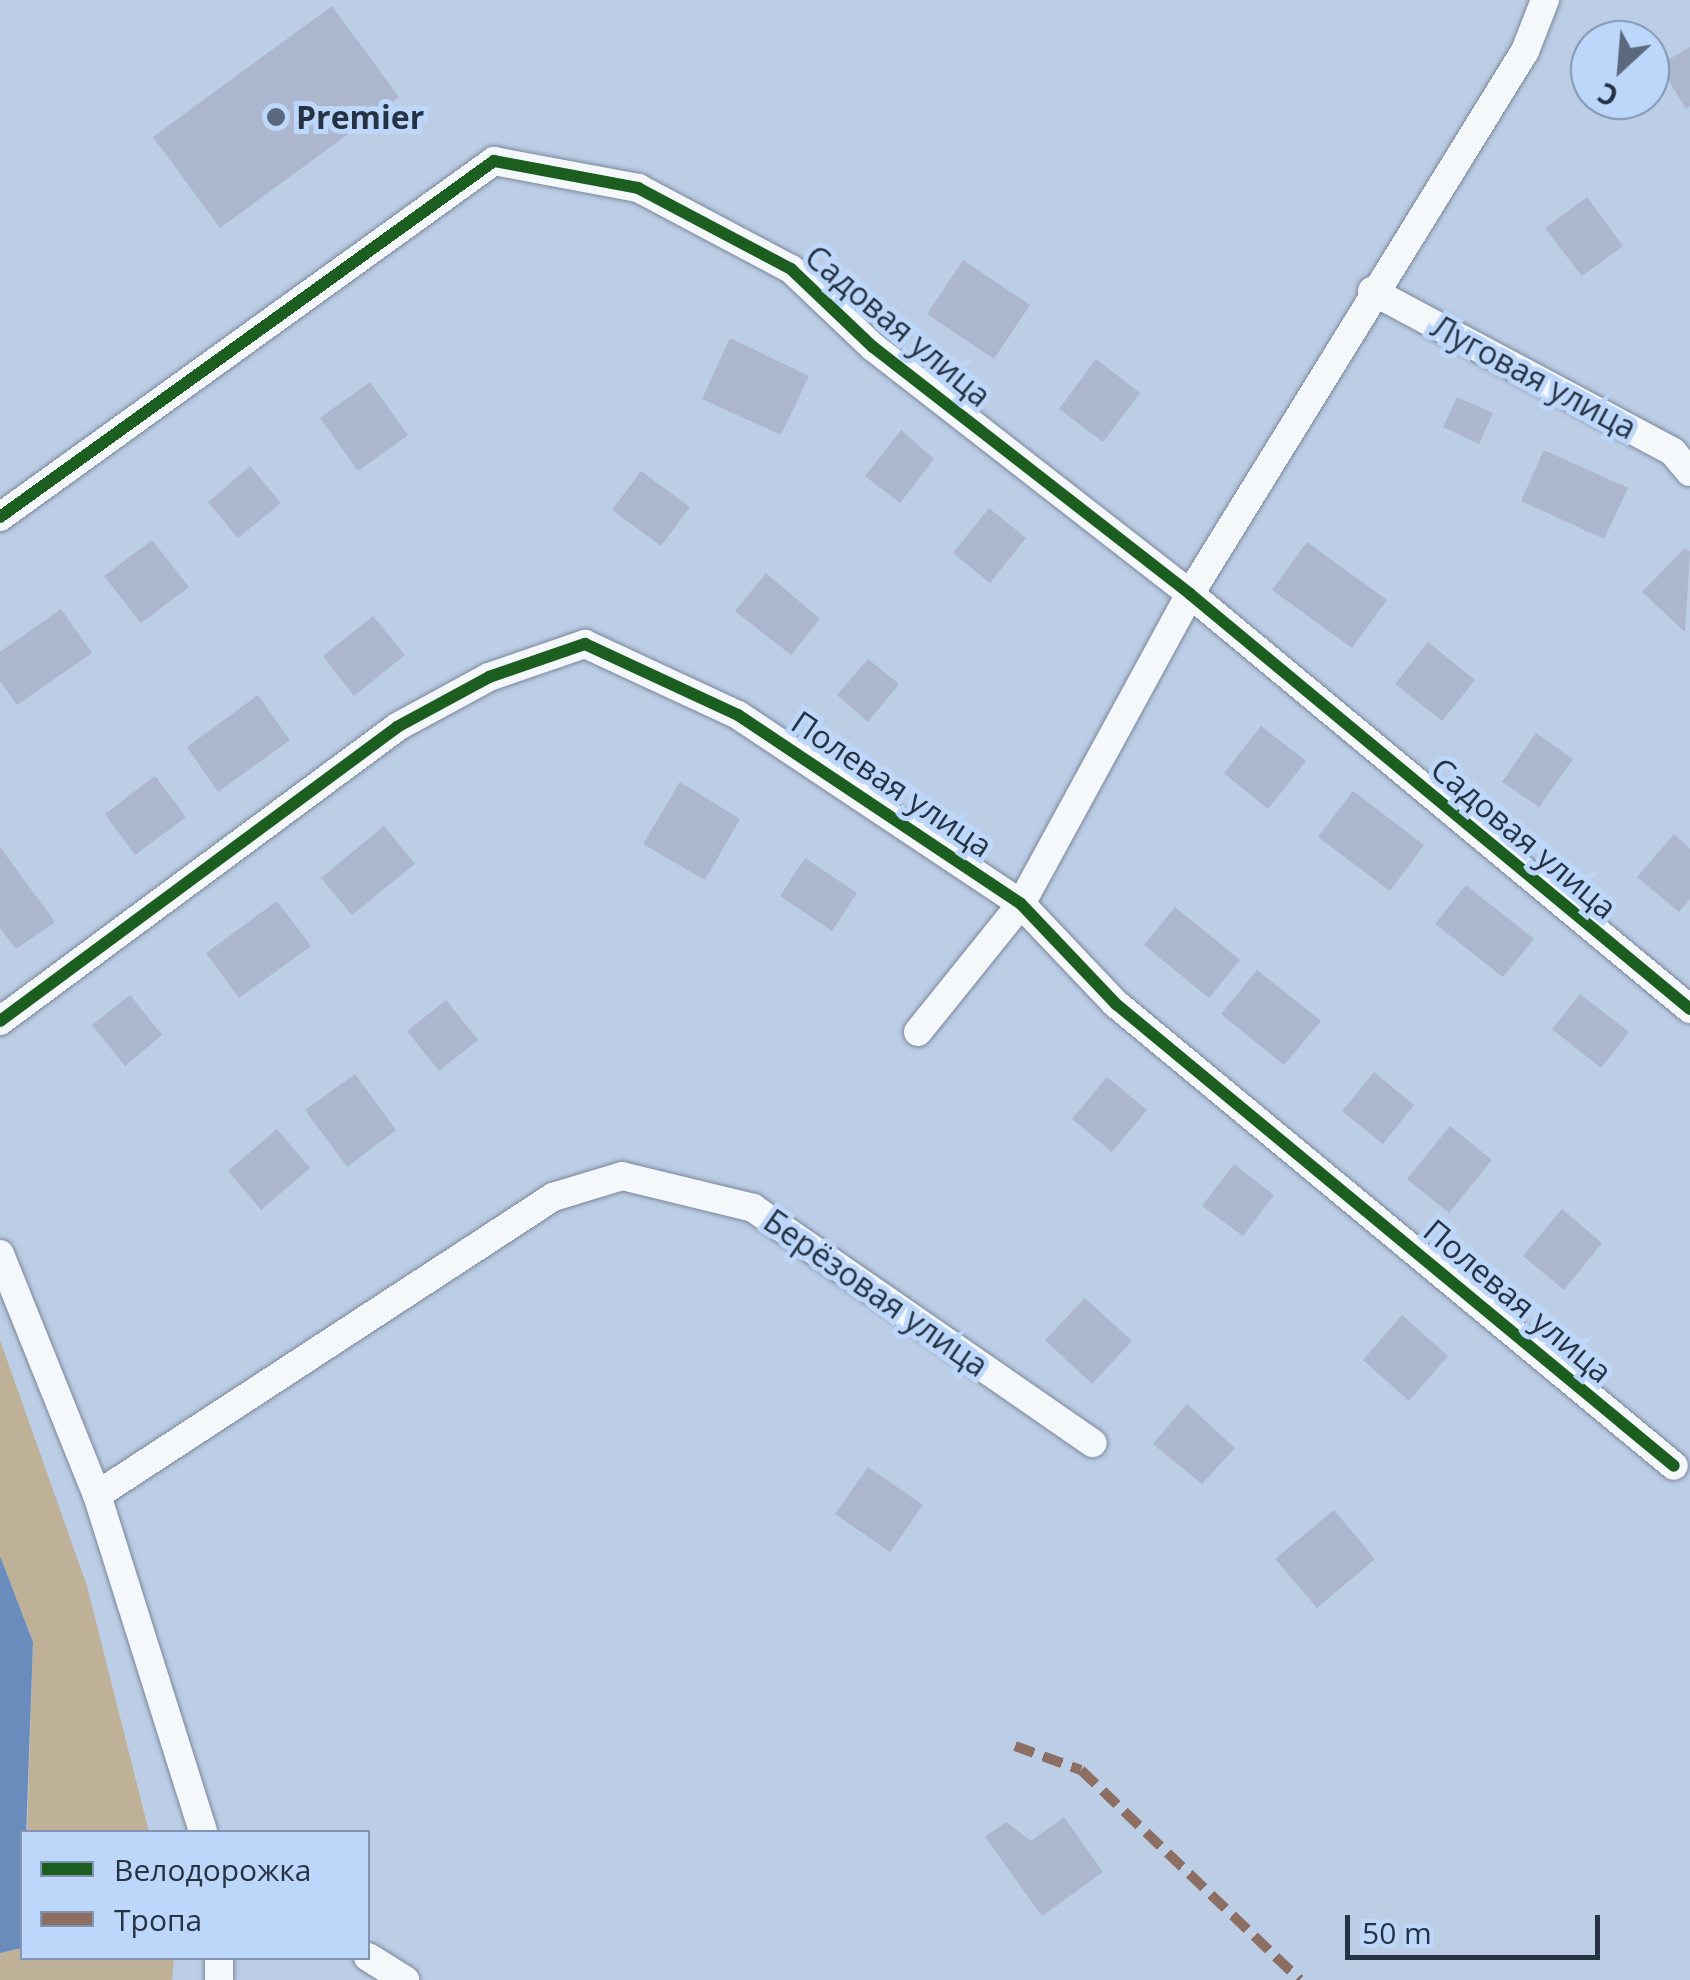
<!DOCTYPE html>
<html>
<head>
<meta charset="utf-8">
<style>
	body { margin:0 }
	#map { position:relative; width:1690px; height:1980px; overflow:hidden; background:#bccde6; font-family:"Open Sans",sans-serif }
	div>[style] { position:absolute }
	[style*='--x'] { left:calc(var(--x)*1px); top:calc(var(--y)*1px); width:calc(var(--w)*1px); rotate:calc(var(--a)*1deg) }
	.green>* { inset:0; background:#bfb098 }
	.water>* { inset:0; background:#698cbd }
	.building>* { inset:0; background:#adb6cf }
	.roads { filter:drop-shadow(0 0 2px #7a879a) drop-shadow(0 0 2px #7a879a) }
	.street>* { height:28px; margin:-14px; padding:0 14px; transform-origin:14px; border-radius:14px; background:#f5f8fb }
	.quiet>* { height:10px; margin-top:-5px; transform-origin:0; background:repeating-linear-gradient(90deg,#8d6e63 0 20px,transparent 0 30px) }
	.cycleway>* { height:12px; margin:-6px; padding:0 6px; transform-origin:6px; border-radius:6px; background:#1b5e20 }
	.dots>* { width:28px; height:28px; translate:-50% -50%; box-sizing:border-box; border:5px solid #bdd7fb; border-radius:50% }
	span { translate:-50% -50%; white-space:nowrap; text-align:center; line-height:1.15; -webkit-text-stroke:10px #bdd7fb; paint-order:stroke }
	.poi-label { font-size:32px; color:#263344; font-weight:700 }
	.left { translate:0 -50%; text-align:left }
	.street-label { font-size:32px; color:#263344 }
	.legend { position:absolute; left:20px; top:1830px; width:350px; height:130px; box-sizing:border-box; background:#bdd7fb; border:2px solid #8195b2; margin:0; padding:12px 18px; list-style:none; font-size:30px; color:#263344 }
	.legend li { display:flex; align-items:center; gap:20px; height:50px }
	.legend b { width:50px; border:2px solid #8195b2 }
	.north { position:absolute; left:1570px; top:20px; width:100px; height:100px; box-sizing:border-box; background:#bdd7fb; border:2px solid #8195b2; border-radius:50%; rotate:206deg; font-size:28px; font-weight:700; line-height:40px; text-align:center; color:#263344 }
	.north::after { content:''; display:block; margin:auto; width:35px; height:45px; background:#5a697d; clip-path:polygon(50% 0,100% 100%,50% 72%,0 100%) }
	.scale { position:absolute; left:1345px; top:1915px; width:255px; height:45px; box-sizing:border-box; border:5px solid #263344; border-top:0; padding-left:12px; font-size:30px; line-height:35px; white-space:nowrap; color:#263344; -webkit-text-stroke:8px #bdd7fb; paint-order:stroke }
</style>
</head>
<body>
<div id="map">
	<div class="green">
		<div style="clip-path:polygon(0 1340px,87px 1586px,149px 1832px,27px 1832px,33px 1642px,0 1556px)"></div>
		<div style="clip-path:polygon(22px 1948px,22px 1958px,174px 1958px,172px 1980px,0 1980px,0 1953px)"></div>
	</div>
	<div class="water">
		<div style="clip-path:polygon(0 1556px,33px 1642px,22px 1948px,0 1953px)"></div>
	</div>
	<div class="building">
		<div style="clip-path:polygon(332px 6px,399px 97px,220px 228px,153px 137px)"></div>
		<div style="clip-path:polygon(1690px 47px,1690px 106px,1686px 109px,1659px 65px)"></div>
		<div style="clip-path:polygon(1587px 197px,1623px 246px,1582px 276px,1545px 228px)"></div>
		<div style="clip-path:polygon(963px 260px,1030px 305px,994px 359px,927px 314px)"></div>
		<div style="clip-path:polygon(730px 338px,809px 376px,781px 435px,702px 399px)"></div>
		<div style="clip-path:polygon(1096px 359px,1140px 393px,1103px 442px,1059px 409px)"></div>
		<div style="clip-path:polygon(370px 382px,408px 435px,358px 471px,320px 418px)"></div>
		<div style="clip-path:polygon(1457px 397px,1493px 413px,1479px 444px,1443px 427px)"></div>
		<div style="clip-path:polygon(901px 430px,934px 459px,900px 503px,865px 476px)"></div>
		<div style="clip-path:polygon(1544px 450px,1628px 488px,1604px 539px,1521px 501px)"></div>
		<div style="clip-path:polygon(250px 466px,281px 503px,238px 538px,208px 502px)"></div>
		<div style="clip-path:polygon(641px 471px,690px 507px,661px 546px,612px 510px)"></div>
		<div style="clip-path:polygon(989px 508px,1026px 538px,990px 583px,953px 553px)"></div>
		<div style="clip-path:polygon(152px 540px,189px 587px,141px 623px,104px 576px)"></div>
		<div style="clip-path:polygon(1307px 542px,1387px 600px,1352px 648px,1272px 590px)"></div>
		<div style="clip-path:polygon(1685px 548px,1690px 552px,1685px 632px,1642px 592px)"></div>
		<div style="clip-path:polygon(766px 573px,820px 619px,791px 655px,735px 611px)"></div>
		<div style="clip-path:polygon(61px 609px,92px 653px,17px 705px,0 681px,0 652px)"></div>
		<div style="clip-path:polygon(373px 616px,405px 655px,354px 696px,323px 656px)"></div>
		<div style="clip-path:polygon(1428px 642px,1475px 680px,1442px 721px,1395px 684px)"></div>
		<div style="clip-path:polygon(868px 659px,899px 684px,868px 722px,837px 695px)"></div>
		<div style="clip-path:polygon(258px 695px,290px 740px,218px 792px,187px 747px)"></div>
		<div style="clip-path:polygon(1261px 726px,1306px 761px,1268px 809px,1224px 773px)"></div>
		<div style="clip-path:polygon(1536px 733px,1573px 759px,1539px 807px,1502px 782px)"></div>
		<div style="clip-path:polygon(155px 776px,186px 817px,135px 855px,105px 814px)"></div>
		<div style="clip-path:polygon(680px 782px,740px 819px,705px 880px,643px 844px)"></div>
		<div style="clip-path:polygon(1353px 791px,1424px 845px,1390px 891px,1318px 837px)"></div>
		<div style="clip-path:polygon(384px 826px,415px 864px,352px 915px,321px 878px)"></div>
		<div style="clip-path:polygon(1674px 834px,1690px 849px,1690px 899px,1679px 912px,1637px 877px)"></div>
		<div style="clip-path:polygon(0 847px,55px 922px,16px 949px,0 928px)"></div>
		<div style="clip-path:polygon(805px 858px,857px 893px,832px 931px,780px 896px)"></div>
		<div style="clip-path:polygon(1466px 885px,1534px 939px,1503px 977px,1435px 924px)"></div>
		<div style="clip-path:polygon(277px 901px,311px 946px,239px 998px,206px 953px)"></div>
		<div style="clip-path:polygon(1175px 907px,1240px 960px,1209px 998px,1144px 945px)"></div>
		<div style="clip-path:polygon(1257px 970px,1321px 1021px,1284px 1065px,1221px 1014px)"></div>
		<div style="clip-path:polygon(1580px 994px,1629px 1032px,1601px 1068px,1552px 1029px)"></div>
		<div style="clip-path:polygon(130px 995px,162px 1035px,125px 1066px,92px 1025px)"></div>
		<div style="clip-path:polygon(446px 1000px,478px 1040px,439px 1071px,407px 1031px)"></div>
		<div style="clip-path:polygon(1374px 1072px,1414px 1105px,1383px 1144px,1342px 1111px)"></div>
		<div style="clip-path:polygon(355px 1074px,396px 1130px,347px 1167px,305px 1110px)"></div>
		<div style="clip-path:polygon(1107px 1077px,1147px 1110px,1112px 1152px,1072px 1119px)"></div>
		<div style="clip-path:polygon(1450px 1126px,1492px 1160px,1449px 1213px,1407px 1179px)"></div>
		<div style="clip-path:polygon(277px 1129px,310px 1168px,261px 1210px,228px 1171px)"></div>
		<div style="clip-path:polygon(1234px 1164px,1274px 1195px,1243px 1236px,1202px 1206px)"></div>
		<div style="clip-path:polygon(1562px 1209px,1602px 1243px,1564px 1290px,1523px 1256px)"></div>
		<div style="clip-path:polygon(1085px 1298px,1132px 1341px,1092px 1384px,1045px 1340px)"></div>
		<div style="clip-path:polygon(1402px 1315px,1448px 1356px,1409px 1401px,1363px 1360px)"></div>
		<div style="clip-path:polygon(1187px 1404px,1235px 1448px,1202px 1484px,1153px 1444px)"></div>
		<div style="clip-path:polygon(868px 1467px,923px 1505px,890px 1552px,835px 1514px)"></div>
		<div style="clip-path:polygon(1334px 1510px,1375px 1559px,1317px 1608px,1275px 1559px)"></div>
		<div style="clip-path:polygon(1064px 1817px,1103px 1872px,1042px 1916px,985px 1837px,1006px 1822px,1031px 1841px)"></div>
	</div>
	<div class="roads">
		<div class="street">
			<div style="--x:1372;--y:291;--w:341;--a:28.1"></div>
			<div style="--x:1673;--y:452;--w:26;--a:50"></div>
			<div style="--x:0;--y:517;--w:609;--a:-35.78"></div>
			<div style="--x:494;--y:161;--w:147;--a:10.6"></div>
			<div style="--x:638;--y:188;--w:173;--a:27.9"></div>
			<div style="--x:791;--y:269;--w:113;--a:43.6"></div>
			<div style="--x:873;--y:347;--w:402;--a:37.9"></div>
			<div style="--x:1190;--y:594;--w:650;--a:39.69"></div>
			<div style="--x:0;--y:1021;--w:494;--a:-36.5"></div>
			<div style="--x:397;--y:727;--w:105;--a:-28.5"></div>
			<div style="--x:489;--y:677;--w:102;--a:-19"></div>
			<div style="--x:585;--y:644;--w:169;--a:24.9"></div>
			<div style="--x:738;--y:715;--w:340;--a:33.7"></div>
			<div style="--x:1021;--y:904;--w:138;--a:46.5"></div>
			<div style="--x:1116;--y:1004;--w:724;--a:39.62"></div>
			<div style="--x:918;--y:1032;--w:164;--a:-51.2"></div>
			<div style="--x:1021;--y:904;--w:353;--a:-61.4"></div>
			<div style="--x:1190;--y:594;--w:638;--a:-58.33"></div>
			<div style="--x:1525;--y:51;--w:55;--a:-68.6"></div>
			<div style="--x:0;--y:1254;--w:260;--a:68.1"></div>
			<div style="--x:97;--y:1495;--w:353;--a:72.5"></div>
			<div style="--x:97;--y:1495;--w:545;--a:-33.16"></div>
			<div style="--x:553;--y:1197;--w:72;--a:-16.9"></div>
			<div style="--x:622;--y:1176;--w:135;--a:13.7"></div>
			<div style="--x:753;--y:1208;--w:413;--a:34.7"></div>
			<div style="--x:368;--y:1957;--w:44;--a:31.9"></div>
			<div style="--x:219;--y:1958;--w:22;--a:90"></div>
		</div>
	</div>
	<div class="quiet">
		<div style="--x:1015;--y:1746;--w:70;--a:20"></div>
		<div style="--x:1081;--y:1770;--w:303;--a:43.8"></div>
	</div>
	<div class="cycleway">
		<div style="--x:0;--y:517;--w:609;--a:-35.78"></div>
		<div style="--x:494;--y:161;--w:147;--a:10.6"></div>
		<div style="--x:638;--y:188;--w:173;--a:27.9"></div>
		<div style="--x:791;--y:269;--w:113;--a:43.6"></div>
		<div style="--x:873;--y:347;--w:402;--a:37.9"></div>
		<div style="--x:1190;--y:594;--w:650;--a:39.69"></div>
		<div style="--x:0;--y:1021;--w:494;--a:-36.5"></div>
		<div style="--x:397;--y:727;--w:105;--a:-28.5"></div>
		<div style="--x:489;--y:677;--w:102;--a:-19"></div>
		<div style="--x:585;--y:644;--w:169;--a:24.9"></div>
		<div style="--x:738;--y:715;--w:340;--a:33.7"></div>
		<div style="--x:1021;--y:904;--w:138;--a:46.5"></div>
		<div style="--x:1116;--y:1004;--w:724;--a:39.62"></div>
	</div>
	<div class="dots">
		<div style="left:276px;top:117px;background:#5a697d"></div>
	</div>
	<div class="poi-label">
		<span class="left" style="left:296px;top:117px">Premier</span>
	</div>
	<div class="street-label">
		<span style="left:898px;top:326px;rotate:40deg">Садовая улица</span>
		<span style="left:1534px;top:377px;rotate:28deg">Луговая улица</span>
		<span style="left:892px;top:784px;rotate:34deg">Полевая улица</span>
		<span style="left:1524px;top:838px;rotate:40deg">Садовая улица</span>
		<span style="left:876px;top:1293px;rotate:35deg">Берёзовая улица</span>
		<span style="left:1518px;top:1301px;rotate:40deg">Полевая улица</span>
	</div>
	<ul class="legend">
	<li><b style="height:12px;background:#1b5e20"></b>Велодорожка</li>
	<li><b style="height:12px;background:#8d6e63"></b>Тропа</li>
	</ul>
	<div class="north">С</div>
	<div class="scale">50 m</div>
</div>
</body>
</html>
